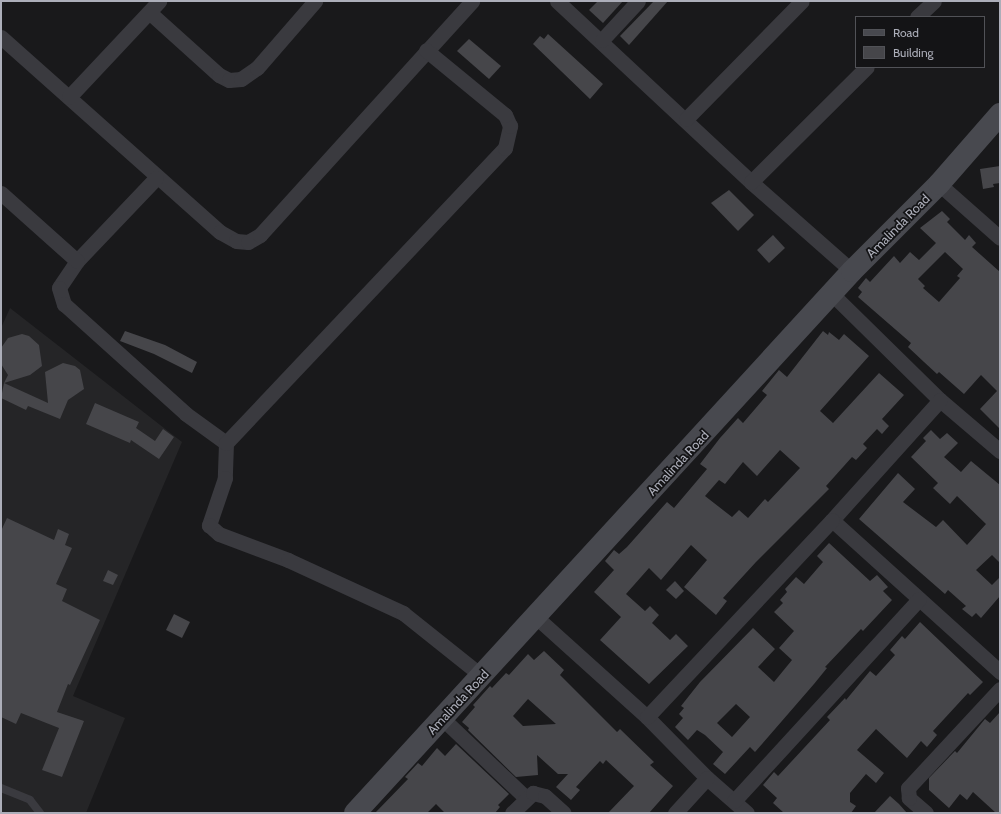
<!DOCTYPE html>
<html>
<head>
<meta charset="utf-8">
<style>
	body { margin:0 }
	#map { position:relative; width:1001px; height:814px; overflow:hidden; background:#19191b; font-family:Cabin,sans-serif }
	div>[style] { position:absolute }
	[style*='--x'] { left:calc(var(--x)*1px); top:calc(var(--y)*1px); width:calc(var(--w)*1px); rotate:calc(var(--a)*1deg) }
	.built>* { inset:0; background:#252527 }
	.building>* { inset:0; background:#46464a }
	.lane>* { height:8px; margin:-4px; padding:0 4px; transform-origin:4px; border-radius:4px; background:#3a3a3f }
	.street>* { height:15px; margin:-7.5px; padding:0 7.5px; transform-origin:7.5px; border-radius:7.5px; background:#3a3a3f }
	.secondary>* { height:22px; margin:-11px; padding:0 11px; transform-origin:11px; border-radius:11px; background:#48494f }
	span { translate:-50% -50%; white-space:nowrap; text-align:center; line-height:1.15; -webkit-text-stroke:3.5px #141416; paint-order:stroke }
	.street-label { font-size:13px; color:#acaeb9 }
	.frame { position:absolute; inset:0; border:2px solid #acaeb9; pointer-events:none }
	.legend { position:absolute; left:855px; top:16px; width:130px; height:52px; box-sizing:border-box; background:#141416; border:1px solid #515257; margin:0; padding:5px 7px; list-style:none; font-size:12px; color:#acaeb9 }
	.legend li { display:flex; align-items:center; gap:8px; height:20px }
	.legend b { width:20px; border:1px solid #515257 }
</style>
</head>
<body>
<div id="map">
	<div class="built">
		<div style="clip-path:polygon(10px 308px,182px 442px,73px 696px,125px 718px,86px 813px,1px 813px,1px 328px)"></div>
	</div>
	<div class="building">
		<div style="clip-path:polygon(598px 1px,623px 1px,603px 23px,589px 10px)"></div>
		<div style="clip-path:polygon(654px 1px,668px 1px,629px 45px,620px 36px)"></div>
		<div style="clip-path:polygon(548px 34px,603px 84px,590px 99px,533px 44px,540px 36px,544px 39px)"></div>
		<div style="clip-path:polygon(469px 39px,501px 66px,489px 79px,457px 51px)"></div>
		<div style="clip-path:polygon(1000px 166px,1000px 183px,993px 184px,994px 187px,983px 189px,980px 169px)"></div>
		<div style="clip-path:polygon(729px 190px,754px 215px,738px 231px,711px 203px)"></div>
		<div style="clip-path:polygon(evenodd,942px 211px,950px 219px,947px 222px,965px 240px,969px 235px,976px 243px,972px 247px,1000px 272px,1000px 429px,980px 409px,997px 391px,981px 375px,964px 394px,939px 372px,937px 374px,924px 362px,908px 347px,911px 343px,858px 297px,862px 292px,858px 288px,866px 278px,870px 282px,894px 256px,900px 263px,910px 252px,919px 260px,936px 243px,920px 228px,942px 211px,945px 252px,963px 269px,957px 276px,960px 278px,939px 302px,923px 288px,925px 286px,918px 279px,945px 252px)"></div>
		<div style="clip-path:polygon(773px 235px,785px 248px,769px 263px,757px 250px)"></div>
		<div style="clip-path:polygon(125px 331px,165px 345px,197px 362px,192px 373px,154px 354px,120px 341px)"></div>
		<div style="clip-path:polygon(evenodd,823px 331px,828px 335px,829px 332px,839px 340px,844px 334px,869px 356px,820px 411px,833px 423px,879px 373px,904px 395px,882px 419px,889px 426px,882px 434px,877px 429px,863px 444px,867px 448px,856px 460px,852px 457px,826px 486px,829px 489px,756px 562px,723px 598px,727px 601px,716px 615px,684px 587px,707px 560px,691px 545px,661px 580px,649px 568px,626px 594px,645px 611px,650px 606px,659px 615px,652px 623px,670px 640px,676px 634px,688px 646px,649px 684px,600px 640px,621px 617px,594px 592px,614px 570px,605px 561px,614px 550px,619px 554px,627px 547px,667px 502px,674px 508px,707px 469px,700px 464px,720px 438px,738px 418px,743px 423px,767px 395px,762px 391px,779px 370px,787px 377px,823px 331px,780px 450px,800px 468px,768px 502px,765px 499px,748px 518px,739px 510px,732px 517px,705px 496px,719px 480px,725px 484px,743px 462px,757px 476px,780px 450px)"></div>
		<div style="clip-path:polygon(22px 334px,29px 336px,39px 345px,42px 366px,30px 375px,4px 383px,8px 375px,1px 364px,1px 348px,8px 338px)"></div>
		<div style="clip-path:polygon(63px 363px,75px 366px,80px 370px,84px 389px,68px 400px,60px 419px,28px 406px,26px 410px,1px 398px,4px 383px,48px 403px,45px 372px)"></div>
		<div style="clip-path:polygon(95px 403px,139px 422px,136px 428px,155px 441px,163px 429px,174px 437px,159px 459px,131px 440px,130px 443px,86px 424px)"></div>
		<div style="clip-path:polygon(931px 430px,940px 439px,947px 433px,958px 443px,944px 457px,961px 472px,971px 461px,1000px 485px,1000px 563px,992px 555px,976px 570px,992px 585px,1000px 577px,1000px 596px,981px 618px,976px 613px,972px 617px,962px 609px,966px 606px,948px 590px,945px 594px,859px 519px,898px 473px,915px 489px,903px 502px,936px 527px,943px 520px,967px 545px,986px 524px,957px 496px,950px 504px,933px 488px,938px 483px,911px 457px,926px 441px,923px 438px)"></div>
		<div style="clip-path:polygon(7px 518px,54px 540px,58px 529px,69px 534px,65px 545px,72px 548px,56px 584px,67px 589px,62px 601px,100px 620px,70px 685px,68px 684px,57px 712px,84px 721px,62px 777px,42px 770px,59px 728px,21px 713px,16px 724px,1px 717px,1px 531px)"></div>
		<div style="clip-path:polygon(evenodd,829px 543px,870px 581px,877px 575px,888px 587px,883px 591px,892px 600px,863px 631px,861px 629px,825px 667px,827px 668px,814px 684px,755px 752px,750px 747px,725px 774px,713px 764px,723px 752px,705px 735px,697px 730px,688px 740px,675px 727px,683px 718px,679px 714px,684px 708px,681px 706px,700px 682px,753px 628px,775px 649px,758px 667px,774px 682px,792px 660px,779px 648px,794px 631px,774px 612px,783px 603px,780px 600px,787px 592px,785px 589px,796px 577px,804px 584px,823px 562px,817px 556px,829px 543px,736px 704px,750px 717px,732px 737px,717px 723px,736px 704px)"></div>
		<div style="clip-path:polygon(108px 570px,118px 575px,113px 585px,103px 581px)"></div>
		<div style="clip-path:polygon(675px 581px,684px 591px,676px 599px,666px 590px)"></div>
		<div style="clip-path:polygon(174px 614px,190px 622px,182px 638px,166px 630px)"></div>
		<div style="clip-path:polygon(920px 622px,983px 682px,970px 695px,968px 693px,933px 731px,937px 735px,927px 747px,921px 741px,907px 758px,876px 729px,857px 750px,884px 773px,876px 783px,866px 774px,850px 793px,850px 802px,856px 806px,851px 813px,784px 813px,773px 803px,777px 798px,763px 785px,774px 772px,778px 776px,830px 720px,827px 717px,845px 698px,846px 700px,870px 671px,876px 676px,895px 655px,890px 650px,902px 636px,905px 639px)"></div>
		<div style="clip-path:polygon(evenodd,544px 651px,564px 670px,560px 675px,617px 732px,620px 729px,654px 762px,650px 765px,673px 786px,649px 813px,608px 813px,634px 786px,606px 760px,603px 764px,600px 761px,576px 787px,580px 790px,571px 800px,556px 787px,568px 774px,558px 774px,537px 755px,538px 775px,516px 777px,468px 730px,469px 728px,462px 722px,475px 707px,473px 705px,490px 686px,492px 688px,506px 673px,509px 675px,528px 654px,534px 660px,544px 651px,528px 699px,556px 724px,523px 726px,513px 716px,528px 699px)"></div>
		<div style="clip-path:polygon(1000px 712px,1000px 813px,996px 813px,973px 792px,967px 800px,960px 794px,949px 808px,929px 790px,929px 778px,955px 751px,957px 753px,985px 719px,990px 723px)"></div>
		<div style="clip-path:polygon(456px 744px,509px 794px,498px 805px,500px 807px,495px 813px,445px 813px,436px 804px,427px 813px,375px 813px,408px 779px,405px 777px,418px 763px,422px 766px,437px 748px,445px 756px)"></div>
		<div style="clip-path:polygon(890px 796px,899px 804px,907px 813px,874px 813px)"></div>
	</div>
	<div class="lane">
		<div style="--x:1;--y:788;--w:31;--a:22"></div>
		<div style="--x:30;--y:800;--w:16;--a:52"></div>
	</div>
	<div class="street">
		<div style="--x:557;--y:1;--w:265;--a:43"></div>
		<div style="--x:751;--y:182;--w:135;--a:41.4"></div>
		<div style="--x:149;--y:12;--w:94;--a:42"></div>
		<div style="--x:219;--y:75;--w:11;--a:27"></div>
		<div style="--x:229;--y:80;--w:12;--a:-5"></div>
		<div style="--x:241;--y:79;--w:19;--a:-35"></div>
		<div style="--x:257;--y:68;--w:89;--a:-49.1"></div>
		<div style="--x:917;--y:17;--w:23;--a:-43"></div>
		<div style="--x:1;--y:37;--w:293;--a:41.7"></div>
		<div style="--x:220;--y:232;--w:18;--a:29"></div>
		<div style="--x:236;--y:241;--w:12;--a:5"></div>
		<div style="--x:248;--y:242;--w:14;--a:-30"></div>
		<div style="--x:260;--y:235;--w:316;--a:-47.8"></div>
		<div style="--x:602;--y:40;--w:53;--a:-47.3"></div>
		<div style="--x:69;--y:97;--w:132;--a:-46.8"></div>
		<div style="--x:686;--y:119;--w:165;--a:-45.5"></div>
		<div style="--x:156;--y:178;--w:115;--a:133.6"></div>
		<div style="--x:77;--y:261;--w:32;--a:124"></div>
		<div style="--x:59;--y:288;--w:17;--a:73"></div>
		<div style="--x:64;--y:304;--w:164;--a:42"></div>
		<div style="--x:186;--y:414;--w:49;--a:35.9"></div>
		<div style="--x:226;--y:443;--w:35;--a:92"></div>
		<div style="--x:225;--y:478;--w:50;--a:108.8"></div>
		<div style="--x:209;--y:525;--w:13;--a:42"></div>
		<div style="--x:219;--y:534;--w:74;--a:20.6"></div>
		<div style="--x:288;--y:560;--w:127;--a:24.7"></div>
		<div style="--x:403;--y:613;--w:101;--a:38.6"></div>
		<div style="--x:751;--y:182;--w:163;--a:-44.8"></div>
		<div style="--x:939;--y:184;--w:81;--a:41.5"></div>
		<div style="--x:1;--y:193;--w:102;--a:41.8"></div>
		<div style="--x:833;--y:295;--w:150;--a:44.5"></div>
		<div style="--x:940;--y:400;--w:79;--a:40.4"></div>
		<div style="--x:940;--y:400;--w:161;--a:132"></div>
		<div style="--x:832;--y:520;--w:227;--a:42.1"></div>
		<div style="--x:226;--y:443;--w:406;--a:-46.6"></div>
		<div style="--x:505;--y:148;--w:23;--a:-77"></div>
		<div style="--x:510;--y:126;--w:12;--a:-114"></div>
		<div style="--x:505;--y:115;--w:102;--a:-140.6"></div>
		<div style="--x:536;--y:617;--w:149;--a:42"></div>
		<div style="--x:647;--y:717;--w:86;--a:45.5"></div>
		<div style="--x:707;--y:778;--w:53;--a:41.2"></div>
		<div style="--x:647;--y:717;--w:270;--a:-46.8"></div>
		<div style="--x:443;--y:719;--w:115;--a:43.6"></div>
		<div style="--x:734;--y:801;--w:274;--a:-47.5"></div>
		<div style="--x:512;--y:813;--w:29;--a:-44"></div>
		<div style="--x:533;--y:793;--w:12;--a:14"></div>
		<div style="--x:545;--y:796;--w:25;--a:42"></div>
		<div style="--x:675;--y:813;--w:47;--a:-47.6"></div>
		<div style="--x:926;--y:813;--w:23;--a:-139"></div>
		<div style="--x:909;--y:798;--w:10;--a:-96"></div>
		<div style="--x:908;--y:788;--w:135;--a:-47.1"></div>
	</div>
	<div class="secondary">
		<div style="--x:355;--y:813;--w:735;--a:-47.48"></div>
		<div style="--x:852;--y:271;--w:123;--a:-45"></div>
		<div style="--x:939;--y:184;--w:93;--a:-48.9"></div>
	</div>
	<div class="street-label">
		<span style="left:898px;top:226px;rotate:-45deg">Amalinda Road</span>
		<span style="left:678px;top:463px;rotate:-47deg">Amalinda Road</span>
		<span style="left:458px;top:702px;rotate:-47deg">Amalinda Road</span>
	</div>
	<div class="frame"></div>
	<ul class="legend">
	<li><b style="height:5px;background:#48494f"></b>Road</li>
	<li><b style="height:11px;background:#46464a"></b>Building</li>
	</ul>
</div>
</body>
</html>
